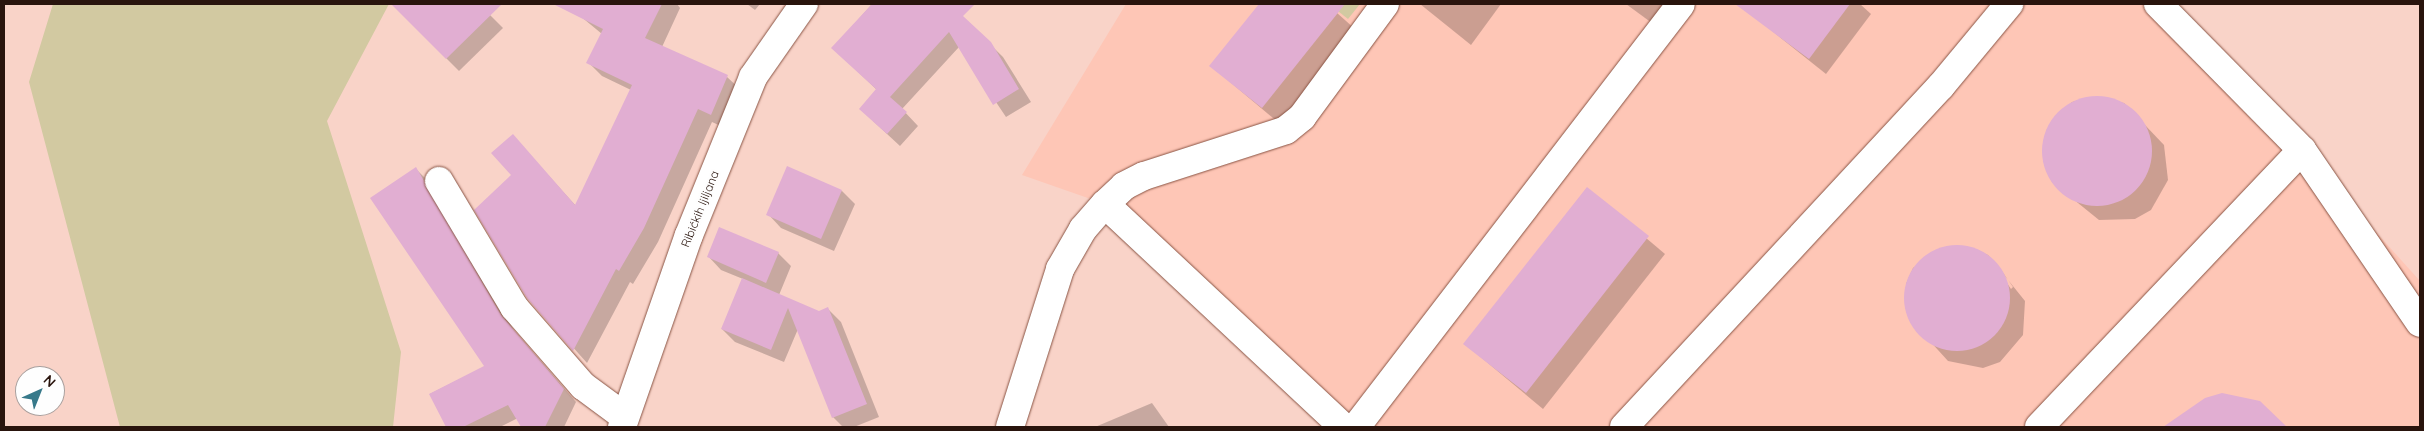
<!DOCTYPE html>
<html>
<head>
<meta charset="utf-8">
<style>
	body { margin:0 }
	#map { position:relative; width:2424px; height:431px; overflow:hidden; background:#f9d3c8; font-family:Quicksand,sans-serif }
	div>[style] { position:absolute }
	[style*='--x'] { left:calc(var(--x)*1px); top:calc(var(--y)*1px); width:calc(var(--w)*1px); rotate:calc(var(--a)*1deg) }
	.built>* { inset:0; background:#fec6b6 }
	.green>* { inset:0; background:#d2c9a1 }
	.shadow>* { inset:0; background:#0003 }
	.building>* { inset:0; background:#e1aed2 }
	.round { border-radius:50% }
	.roads { filter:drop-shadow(0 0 1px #895444) drop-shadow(0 0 1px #895444) }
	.minor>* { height:28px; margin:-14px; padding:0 14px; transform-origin:14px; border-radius:14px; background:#fff }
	span { translate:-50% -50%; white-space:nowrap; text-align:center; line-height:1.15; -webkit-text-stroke:5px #fefefe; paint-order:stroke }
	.street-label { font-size:12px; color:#29140d }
	.frame { position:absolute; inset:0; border:5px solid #29140d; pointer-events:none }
	.north { position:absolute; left:15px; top:366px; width:50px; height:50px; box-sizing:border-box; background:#fefefe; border:1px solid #a9a09e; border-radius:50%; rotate:44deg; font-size:14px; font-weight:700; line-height:20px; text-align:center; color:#29140d }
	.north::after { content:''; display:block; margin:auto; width:18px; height:22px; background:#37798a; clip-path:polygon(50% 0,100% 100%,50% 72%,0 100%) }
</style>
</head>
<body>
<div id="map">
	<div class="built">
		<div style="clip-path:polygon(1126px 4px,2158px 4px,2302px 150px,2420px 281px,2420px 427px,1343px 427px,1105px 204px,1022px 175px)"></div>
	</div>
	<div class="green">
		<div style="clip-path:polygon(53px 4px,389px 4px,327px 121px,401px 352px,393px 427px,120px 427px,29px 82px)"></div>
		<div style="clip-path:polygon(1329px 4px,1360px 4px,1348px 19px)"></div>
	</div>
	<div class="shadow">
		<div style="clip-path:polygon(418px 4px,479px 4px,503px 28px,459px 71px,405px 17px)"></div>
		<div style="clip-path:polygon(584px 4px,677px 4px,680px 8px,662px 47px,727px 77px,741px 90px,725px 128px,712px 122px,658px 242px,633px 284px,630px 282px,587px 363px,528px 297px,512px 175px,513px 136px,576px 206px,631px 90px,602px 76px,588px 62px,602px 34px,579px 15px)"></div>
		<div style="clip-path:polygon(747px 4px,760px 4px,755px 10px)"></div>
		<div style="clip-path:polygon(872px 4px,960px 4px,955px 10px,1003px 57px,1031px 102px,1006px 117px,959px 47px,902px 109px,918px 126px,900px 146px,873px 121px,877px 90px,833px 48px)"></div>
		<div style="clip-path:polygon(1261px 4px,1327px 4px,1355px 29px,1279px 123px,1211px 66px)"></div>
		<div style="clip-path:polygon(1420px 4px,1501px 4px,1471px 45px)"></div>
		<div style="clip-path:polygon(1626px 4px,1673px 4px,1656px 26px)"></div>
		<div style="clip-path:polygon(1760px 4px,1860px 4px,1871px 14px,1826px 74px,1752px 15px)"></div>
		<div style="clip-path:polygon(2090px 97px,2124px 103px,2164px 145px,2168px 180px,2151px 210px,2135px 219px,2099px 220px,2052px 182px,2043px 146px,2047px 129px,2072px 102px)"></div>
		<div style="clip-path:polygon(416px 169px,428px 181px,513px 329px,576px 402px,564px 427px,523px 427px,518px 418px,500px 427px,447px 427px,430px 394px,486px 366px)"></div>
		<div style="clip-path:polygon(1587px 188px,1665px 254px,1543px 409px,1465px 344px)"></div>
		<div style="clip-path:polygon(842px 191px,855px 204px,834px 251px,781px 228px,768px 214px)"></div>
		<div style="clip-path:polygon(evenodd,1940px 248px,1973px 248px,1988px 255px,2025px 301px,2023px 335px,2000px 362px,1983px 368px,1948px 361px,1908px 317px,1906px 284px,1913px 268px,1940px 248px,1996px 267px,1999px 267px,2013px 287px,2011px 289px,1996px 267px)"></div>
		<div style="clip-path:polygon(778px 253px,791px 266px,779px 295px,819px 312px,828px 309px,841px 322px,879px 417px,854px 427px,843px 427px,833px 417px,798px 329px,784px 362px,735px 342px,722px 329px,743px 279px,721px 270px,708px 256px)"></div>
		<div style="clip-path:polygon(2222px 394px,2259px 402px,2285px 427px,2181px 427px,2191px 409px)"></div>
		<div style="clip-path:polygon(1152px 403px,1169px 427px,1095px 427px)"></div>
	</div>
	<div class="building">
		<div style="clip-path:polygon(391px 4px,502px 4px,446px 59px)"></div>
		<div style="clip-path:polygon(553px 4px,662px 4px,645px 38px,728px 75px,711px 115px,698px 109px,644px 228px,619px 271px,616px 269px,573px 351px,527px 298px,474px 210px,511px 175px,491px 153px,513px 134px,575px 205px,632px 85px,586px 63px,603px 29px)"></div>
		<div style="clip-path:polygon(872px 4px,975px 4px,963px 16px,991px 42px,1019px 89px,993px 105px,949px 32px,890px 97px,907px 112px,887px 134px,859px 109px,876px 89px,831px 48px)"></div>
		<div style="clip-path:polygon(1259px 4px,1345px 4px,1262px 108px,1209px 66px)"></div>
		<div style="clip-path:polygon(1735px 4px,1850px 4px,1809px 59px)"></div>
		<div class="round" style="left:2042px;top:96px;width:110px;height:110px"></div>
		<div style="clip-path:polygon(787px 166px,842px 190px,821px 239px,766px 215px)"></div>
		<div style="clip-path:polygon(416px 167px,501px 315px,564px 389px,545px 427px,521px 427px,508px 405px,463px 427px,446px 427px,429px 394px,484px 366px,370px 198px)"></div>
		<div style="clip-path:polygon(1587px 187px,1649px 236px,1526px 393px,1463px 344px)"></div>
		<div style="clip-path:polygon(719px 227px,779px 252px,766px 283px,707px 257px)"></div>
		<div class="round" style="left:1904px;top:245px;width:106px;height:106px"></div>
		<div style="clip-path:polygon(742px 278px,819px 311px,828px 307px,867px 404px,832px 418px,788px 308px,771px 350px,721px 329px)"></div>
		<div style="clip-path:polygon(2222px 393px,2260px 401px,2287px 427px,2163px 427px,2205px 398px)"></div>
	</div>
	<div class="roads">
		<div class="minor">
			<div style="--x:2158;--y:4;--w:205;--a:45.4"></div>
			<div style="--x:2302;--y:150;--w:209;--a:55.7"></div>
			<div style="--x:439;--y:181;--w:147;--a:59.2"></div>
			<div style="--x:514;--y:307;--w:105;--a:48.9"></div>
			<div style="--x:583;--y:386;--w:52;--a:36.4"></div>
			<div style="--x:1105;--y:204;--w:326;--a:43.1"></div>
			<div style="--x:622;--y:427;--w:203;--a:-70.8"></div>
			<div style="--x:689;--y:235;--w:170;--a:-67.9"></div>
			<div style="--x:753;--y:77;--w:89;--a:-55.1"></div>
			<div style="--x:1010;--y:427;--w:166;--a:-72.4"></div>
			<div style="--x:1060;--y:269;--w:46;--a:-60.1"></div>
			<div style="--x:1083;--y:229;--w:33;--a:-49"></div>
			<div style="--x:1105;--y:204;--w:26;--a:-43"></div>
			<div style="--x:1124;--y:186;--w:22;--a:-27"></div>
			<div style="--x:1144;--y:176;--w:149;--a:-17.9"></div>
			<div style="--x:1286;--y:130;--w:21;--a:-39"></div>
			<div style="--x:1302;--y:117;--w:140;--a:-53.7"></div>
			<div style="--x:1356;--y:427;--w:533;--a:-52.46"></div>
			<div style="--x:1624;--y:427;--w:466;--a:-47.1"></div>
			<div style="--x:1941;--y:86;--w:107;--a:-50.3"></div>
			<div style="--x:2039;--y:427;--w:382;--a:-46.5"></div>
		</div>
	</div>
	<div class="street-label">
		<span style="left:700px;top:209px;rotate:-68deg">Ribićkih ljiljana</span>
	</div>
	<div class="frame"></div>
	<div class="north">N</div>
</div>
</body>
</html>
